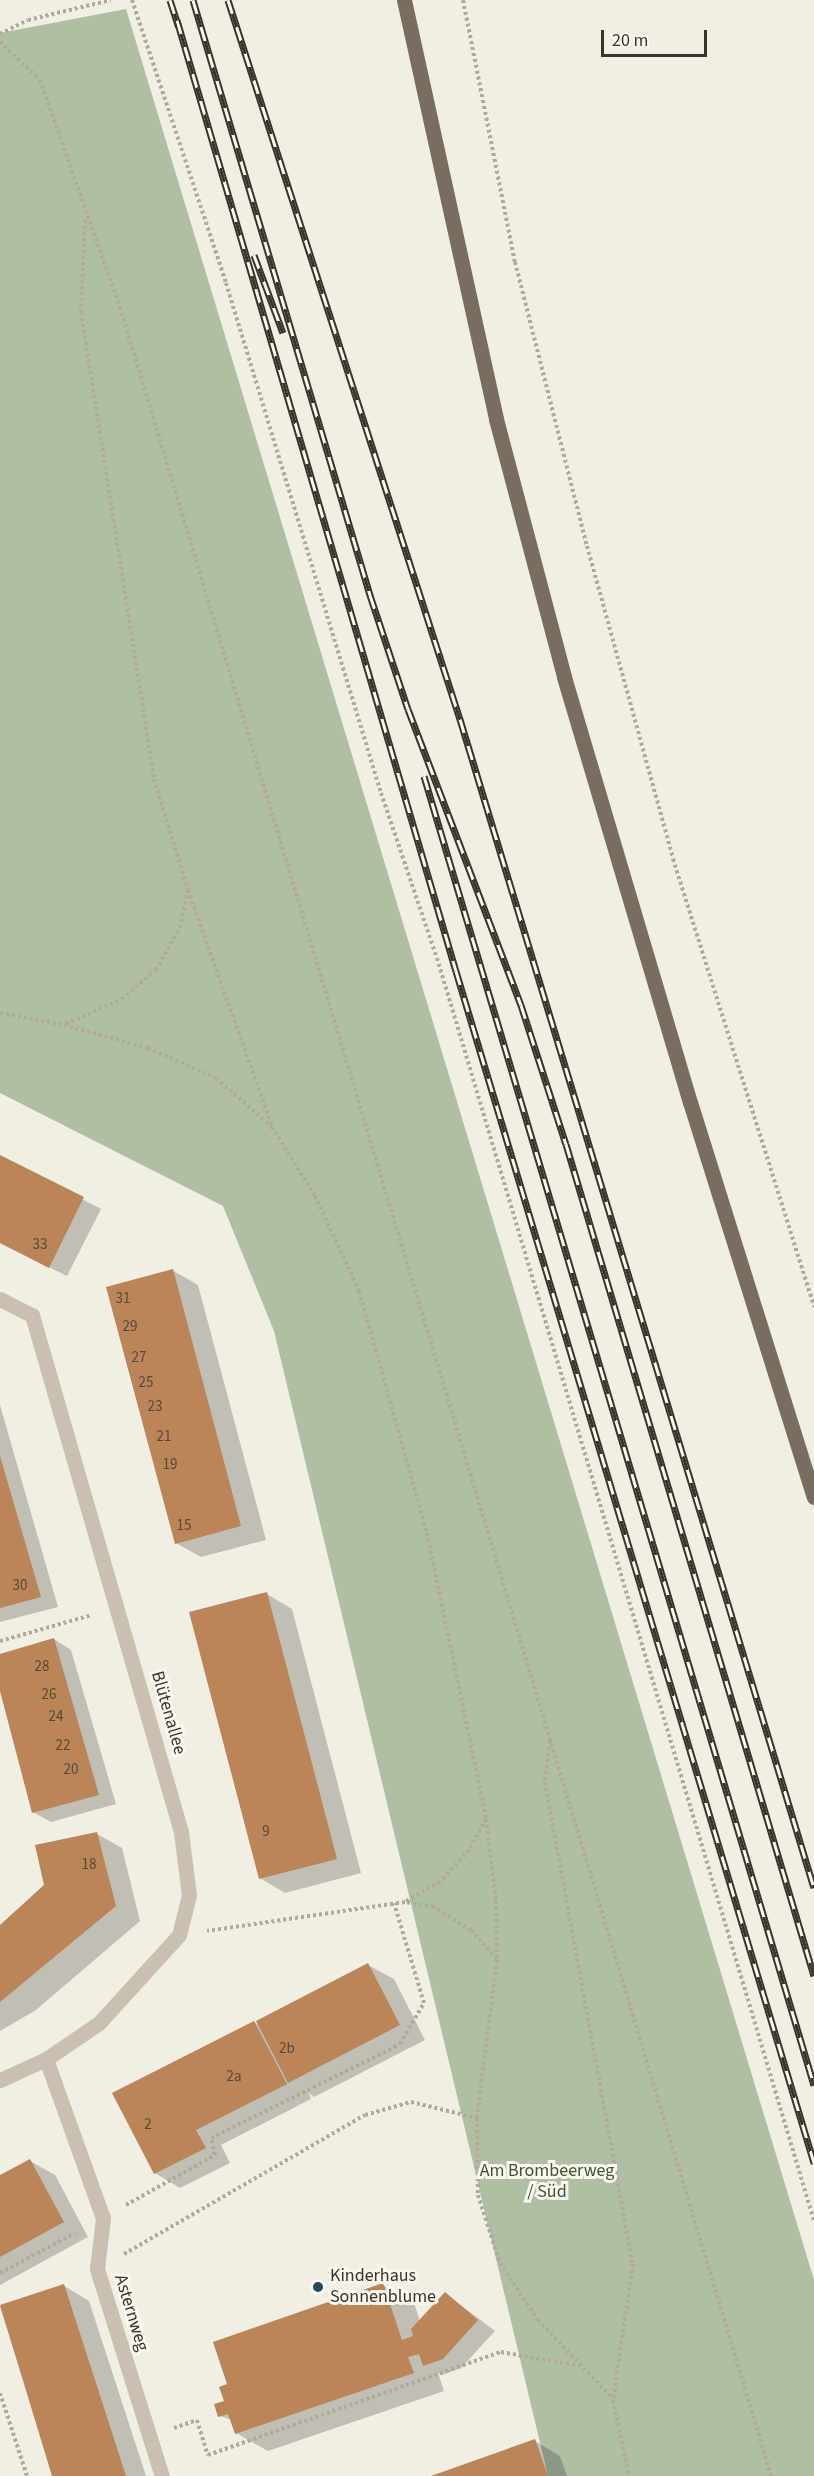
<!DOCTYPE html>
<html>
<head>
<meta charset="utf-8">
<style>
	body { margin:0 }
	#map { position:relative; width:814px; height:2476px; overflow:hidden; background:#f1eee3; font-family:"Source Sans 3",sans-serif }
	div>[style] { position:absolute }
	[style*='--x'] { left:calc(var(--x)*1px); top:calc(var(--y)*1px); width:calc(var(--w)*1px); rotate:calc(var(--a)*1deg) }
	.green>* { inset:0; background:#b0bfa4 }
	.shadow>* { inset:0; background:#0003 }
	.building>* { inset:0; background:#b98559 }
	.path>* { height:4px; margin-top:-2px; transform-origin:0; background:repeating-linear-gradient(90deg,#b2a998 0 3px,transparent 0 6px) }
	.minor>* { height:15px; margin:-7.5px; padding:0 7.5px; transform-origin:7.5px; border-radius:7.5px; background:#c9c0af }
	.primary>* { height:15px; margin:-7.5px; padding:0 7.5px; transform-origin:7.5px; border-radius:7.5px; background:#796d60 }
	.rail>* { height:7px; margin-top:-3.5px; transform-origin:0; background:repeating-linear-gradient(90deg,#f9f7ef 0 14px,#39332d 0 28px); box-sizing:border-box; border-block:2px solid #39332d }
	.dots>* { width:16px; height:16px; translate:-50% -50%; box-sizing:border-box; border:3px solid #f9f7ef; border-radius:50% }
	span { translate:-50% -50%; white-space:nowrap; text-align:center; line-height:1.15; -webkit-text-stroke:6px #f9f7ef; paint-order:stroke }
	.number-label { font-size:15px; color:#594838 }
	.number-label span { -webkit-text-stroke-width:0 }
	.street-label { font-size:18px; color:#39332d }
	.park-label { font-size:18px; color:#415433 }
	.poi-label { font-size:18px; color:#39332d }
	.left { translate:0 -50%; text-align:left }
	.scale { position:absolute; left:601px; top:30px; width:106px; height:27px; box-sizing:border-box; border:3px solid #39332d; border-top:0; padding-left:8px; font-size:18px; line-height:21px; white-space:nowrap; color:#39332d; -webkit-text-stroke:4px #f9f7ef; paint-order:stroke }
</style>
</head>
<body>
<div id="map">
	<div class="green">
		<div style="clip-path:polygon(126px 9px,814px 2280px,814px 2476px,548px 2476px,274px 1331px,223px 1206px,0 1093px,0 33px)"></div>
	</div>
	<div class="shadow">
		<div style="clip-path:polygon(0 1157px,101px 1209px,67px 1276px,0 1243px)"></div>
		<div style="clip-path:polygon(172px 1270px,198px 1285px,266px 1540px,201px 1557px,176px 1543px)"></div>
		<div style="clip-path:polygon(0 1405px,58px 1607px,0 1622px)"></div>
		<div style="clip-path:polygon(267px 1594px,292px 1609px,361px 1873px,285px 1893px,260px 1878px)"></div>
		<div style="clip-path:polygon(54px 1639px,71px 1650px,116px 1804px,51px 1822px,33px 1812px,0 1686px,0 1655px)"></div>
		<div style="clip-path:polygon(97px 1834px,122px 1848px,140px 1921px,36px 2010px,0 2031px,0 1927px)"></div>
		<div style="clip-path:polygon(368px 1965px,394px 1979px,425px 2040px,314px 2097px,309px 2093px,311px 2099px,221px 2145px,230px 2163px,180px 2188px,155px 2173px,254px 2022px,260px 2026px)"></div>
		<div style="clip-path:polygon(30px 2161px,55px 2175px,88px 2237px,0 2285px,0 2177px)"></div>
		<div style="clip-path:polygon(383px 2285px,414px 2303px,420px 2321px,446px 2294px,495px 2331px,461px 2368px,442px 2375px,438px 2373px,444px 2391px,268px 2451px,236px 2433px,232px 2420px,220px 2416px,229px 2385px)"></div>
		<div style="clip-path:polygon(64px 2286px,89px 2301px,146px 2476px,54px 2476px,0 2307px)"></div>
		<div style="clip-path:polygon(535px 2441px,560px 2456px,567px 2476px,434px 2476px)"></div>
	</div>
	<div class="building">
		<div style="clip-path:polygon(0 1155px,84px 1197px,49px 1268px,0 1243px)"></div>
		<div style="clip-path:polygon(173px 1269px,241px 1526px,175px 1544px,106px 1287px)"></div>
		<div style="clip-path:polygon(0 1456px,41px 1597px,0 1608px)"></div>
		<div style="clip-path:polygon(267px 1592px,337px 1859px,259px 1879px,189px 1612px)"></div>
		<div style="clip-path:polygon(54px 1638px,99px 1795px,32px 1813px,0 1691px,0 1654px)"></div>
		<div style="clip-path:polygon(97px 1832px,116px 1906px,0 2002px,0 1925px,44px 1885px,35px 1845px)"></div>
		<div style="clip-path:polygon(368px 1963px,400px 2025px,288px 2083px,256px 2021px)"></div>
		<div style="clip-path:polygon(254px 2021px,287px 2084px,196px 2130px,206px 2148px,154px 2174px,112px 2093px)"></div>
		<div style="clip-path:polygon(30px 2159px,64px 2222px,0 2257px,0 2175px)"></div>
		<div style="clip-path:polygon(383px 2283px,402px 2340px,413px 2336px,411px 2329px,445px 2292px,478px 2320px,443px 2359px,423px 2366px,419px 2354px,408px 2357px,414px 2373px,235px 2434px,228px 2414px,218px 2417px,214px 2404px,224px 2401px,219px 2387px,227px 2384px,213px 2342px)"></div>
		<div style="clip-path:polygon(64px 2284px,126px 2476px,52px 2476px,0 2305px)"></div>
		<div style="clip-path:polygon(535px 2439px,548px 2476px,431px 2476px)"></div>
	</div>
	<div class="path">
		<div style="--x:132;--y:0;--w:298;--a:71.6"></div>
		<div style="--x:226;--y:283;--w:533;--a:73.09"></div>
		<div style="--x:381;--y:793;--w:174;--a:71.3"></div>
		<div style="--x:437;--y:958;--w:1318;--a:73.38"></div>
		<div style="--x:463;--y:0;--w:267;--a:78.8"></div>
		<div style="--x:515;--y:262;--w:293;--a:75.8"></div>
		<div style="--x:587;--y:546;--w:325;--a:74.6"></div>
		<div style="--x:673;--y:859;--w:470;--a:72.5"></div>
		<div style="--x:0;--y:34;--w:31;--a:-27"></div>
		<div style="--x:28;--y:20;--w:85;--a:-13.5"></div>
		<div style="--x:0;--y:42;--w:55;--a:43.5"></div>
		<div style="--x:40;--y:80;--w:241;--a:70.6"></div>
		<div style="--x:120;--y:307;--w:2265;--a:73.29"></div>
		<div style="--x:85;--y:220;--w:92;--a:92.5"></div>
		<div style="--x:81;--y:312;--w:473;--a:81.1"></div>
		<div style="--x:154;--y:779;--w:116;--a:73"></div>
		<div style="--x:188;--y:890;--w:251;--a:70.4"></div>
		<div style="--x:0;--y:1013;--w:65;--a:10.6"></div>
		<div style="--x:64;--y:1025;--w:87;--a:15.3"></div>
		<div style="--x:148;--y:1048;--w:74;--a:23.8"></div>
		<div style="--x:216;--y:1078;--w:74;--a:41.2"></div>
		<div style="--x:272;--y:1127;--w:81;--a:58.1"></div>
		<div style="--x:315;--y:1196;--w:105;--a:65.1"></div>
		<div style="--x:359;--y:1291;--w:251;--a:74.3"></div>
		<div style="--x:427;--y:1533;--w:292;--a:78.3"></div>
		<div style="--x:486;--y:1819;--w:35;--a:119"></div>
		<div style="--x:469;--y:1850;--w:43;--a:132.2"></div>
		<div style="--x:440;--y:1882;--w:40;--a:150.3"></div>
		<div style="--x:66;--y:1024;--w:61;--a:-24.1"></div>
		<div style="--x:122;--y:999;--w:45;--a:-40.5"></div>
		<div style="--x:156;--y:970;--w:48;--a:-60.3"></div>
		<div style="--x:180;--y:928;--w:38;--a:-78"></div>
		<div style="--x:0;--y:1641;--w:96;--a:-15.8"></div>
		<div style="--x:550;--y:1741;--w:41;--a:97"></div>
		<div style="--x:545;--y:1782;--w:490;--a:79.7"></div>
		<div style="--x:633;--y:2264;--w:137;--a:98.4"></div>
		<div style="--x:613;--y:2400;--w:78;--a:78.1"></div>
		<div style="--x:486;--y:1819;--w:83;--a:83"></div>
		<div style="--x:496;--y:1901;--w:57;--a:89"></div>
		<div style="--x:477;--y:2118;--w:77;--a:89.3"></div>
		<div style="--x:478;--y:2195;--w:71;--a:72.1"></div>
		<div style="--x:500;--y:2263;--w:69;--a:56.3"></div>
		<div style="--x:538;--y:2320;--w:109;--a:46.5"></div>
		<div style="--x:126;--y:2205;--w:102;--a:-29.3"></div>
		<div style="--x:215;--y:2155;--w:17;--a:-103"></div>
		<div style="--x:211;--y:2138;--w:211;--a:-26.4"></div>
		<div style="--x:400;--y:2044;--w:48;--a:-59.7"></div>
		<div style="--x:424;--y:2003;--w:104;--a:-106.7"></div>
		<div style="--x:124;--y:2254;--w:278;--a:-30"></div>
		<div style="--x:365;--y:2115;--w:48;--a:-15.8"></div>
		<div style="--x:411;--y:2102;--w:68;--a:13.6"></div>
		<div style="--x:477;--y:2118;--w:160;--a:-82.8"></div>
		<div style="--x:497;--y:1959;--w:39;--a:-132"></div>
		<div style="--x:471;--y:1930;--w:44;--a:-148.1"></div>
		<div style="--x:434;--y:1907;--w:29;--a:-170"></div>
		<div style="--x:405;--y:1902;--w:200;--a:171.7"></div>
		<div style="--x:0;--y:2273;--w:85;--a:-28.1"></div>
		<div style="--x:0;--y:2393;--w:87;--a:72"></div>
		<div style="--x:174;--y:2428;--w:24;--a:-19"></div>
		<div style="--x:197;--y:2420;--w:37;--a:73"></div>
		<div style="--x:208;--y:2455;--w:311;--a:-19.4"></div>
		<div style="--x:501;--y:2352;--w:80;--a:10"></div>
	</div>
	<div class="minor">
		<div style="--x:0;--y:1299;--w:36;--a:27"></div>
		<div style="--x:32;--y:1315;--w:538;--a:73.92"></div>
		<div style="--x:181;--y:1832;--w:64;--a:82.8"></div>
		<div style="--x:189;--y:1895;--w:41;--a:104"></div>
		<div style="--x:179;--y:1935;--w:119;--a:132.3"></div>
		<div style="--x:99;--y:2023;--w:64;--a:145.8"></div>
		<div style="--x:46;--y:2059;--w:51;--a:155.5"></div>
		<div style="--x:46;--y:2059;--w:169;--a:70.3"></div>
		<div style="--x:103;--y:2218;--w:51;--a:96.7"></div>
		<div style="--x:97;--y:2269;--w:217;--a:72.6"></div>
	</div>
	<div class="primary">
		<div style="--x:404;--y:0;--w:429;--a:77.6"></div>
		<div style="--x:496;--y:419;--w:267;--a:75.2"></div>
		<div style="--x:564;--y:677;--w:443;--a:73.5"></div>
		<div style="--x:690;--y:1102;--w:414;--a:72.6"></div>
	</div>
	<div class="rail">
		<div style="--x:170;--y:0;--w:28;--a:72"></div>
		<div style="--x:193;--y:0;--w:621;--a:73.43"></div>
		<div style="--x:370;--y:595;--w:120;--a:71.6"></div>
		<div style="--x:408;--y:709;--w:317;--a:69.1"></div>
		<div style="--x:521;--y:1005;--w:146;--a:72.1"></div>
		<div style="--x:566;--y:1144;--w:868;--a:73.4"></div>
		<div style="--x:228;--y:0;--w:756;--a:72.12"></div>
		<div style="--x:460;--y:719;--w:1221;--a:73.15"></div>
		<div style="--x:177;--y:20;--w:991;--a:73.65"></div>
		<div style="--x:456;--y:971;--w:1245;--a:73.28"></div>
		<div style="--x:254;--y:255;--w:83;--a:69.6"></div>
		<div style="--x:424;--y:776;--w:1366;--a:73.41"></div>
	</div>
	<div class="dots">
		<div style="left:318px;top:2287px;background:#264856"></div>
	</div>
	<div class="number-label">
		<span style="left:40px;top:1245px">33</span>
		<span style="left:123px;top:1299px">31</span>
		<span style="left:130px;top:1327px">29</span>
		<span style="left:139px;top:1358px">27</span>
		<span style="left:146px;top:1383px">25</span>
		<span style="left:155px;top:1407px">23</span>
		<span style="left:164px;top:1437px">21</span>
		<span style="left:170px;top:1465px">19</span>
		<span style="left:184px;top:1526px">15</span>
		<span style="left:20px;top:1586px">30</span>
		<span style="left:42px;top:1667px">28</span>
		<span style="left:49px;top:1695px">26</span>
		<span style="left:56px;top:1717px">24</span>
		<span style="left:63px;top:1746px">22</span>
		<span style="left:71px;top:1770px">20</span>
		<span style="left:266px;top:1832px">9</span>
		<span style="left:89px;top:1865px">18</span>
		<span style="left:287px;top:2049px">2b</span>
		<span style="left:234px;top:2077px">2a</span>
		<span style="left:148px;top:2125px">2</span>
	</div>
	<div class="street-label">
		<span style="left:168px;top:1713px;rotate:74deg">Blütenallee</span>
		<span style="left:131px;top:2313px;rotate:73deg">Asternweg</span>
	</div>
	<div class="park-label">
		<span style="left:547px;top:2182px">Am Brombeerweg<br>/ Süd</span>
	</div>
	<div class="poi-label">
		<span class="left" style="left:330px;top:2287px">Kinderhaus<br>Sonnenblume</span>
	</div>
	<div class="scale">20 m</div>
</div>
</body>
</html>
